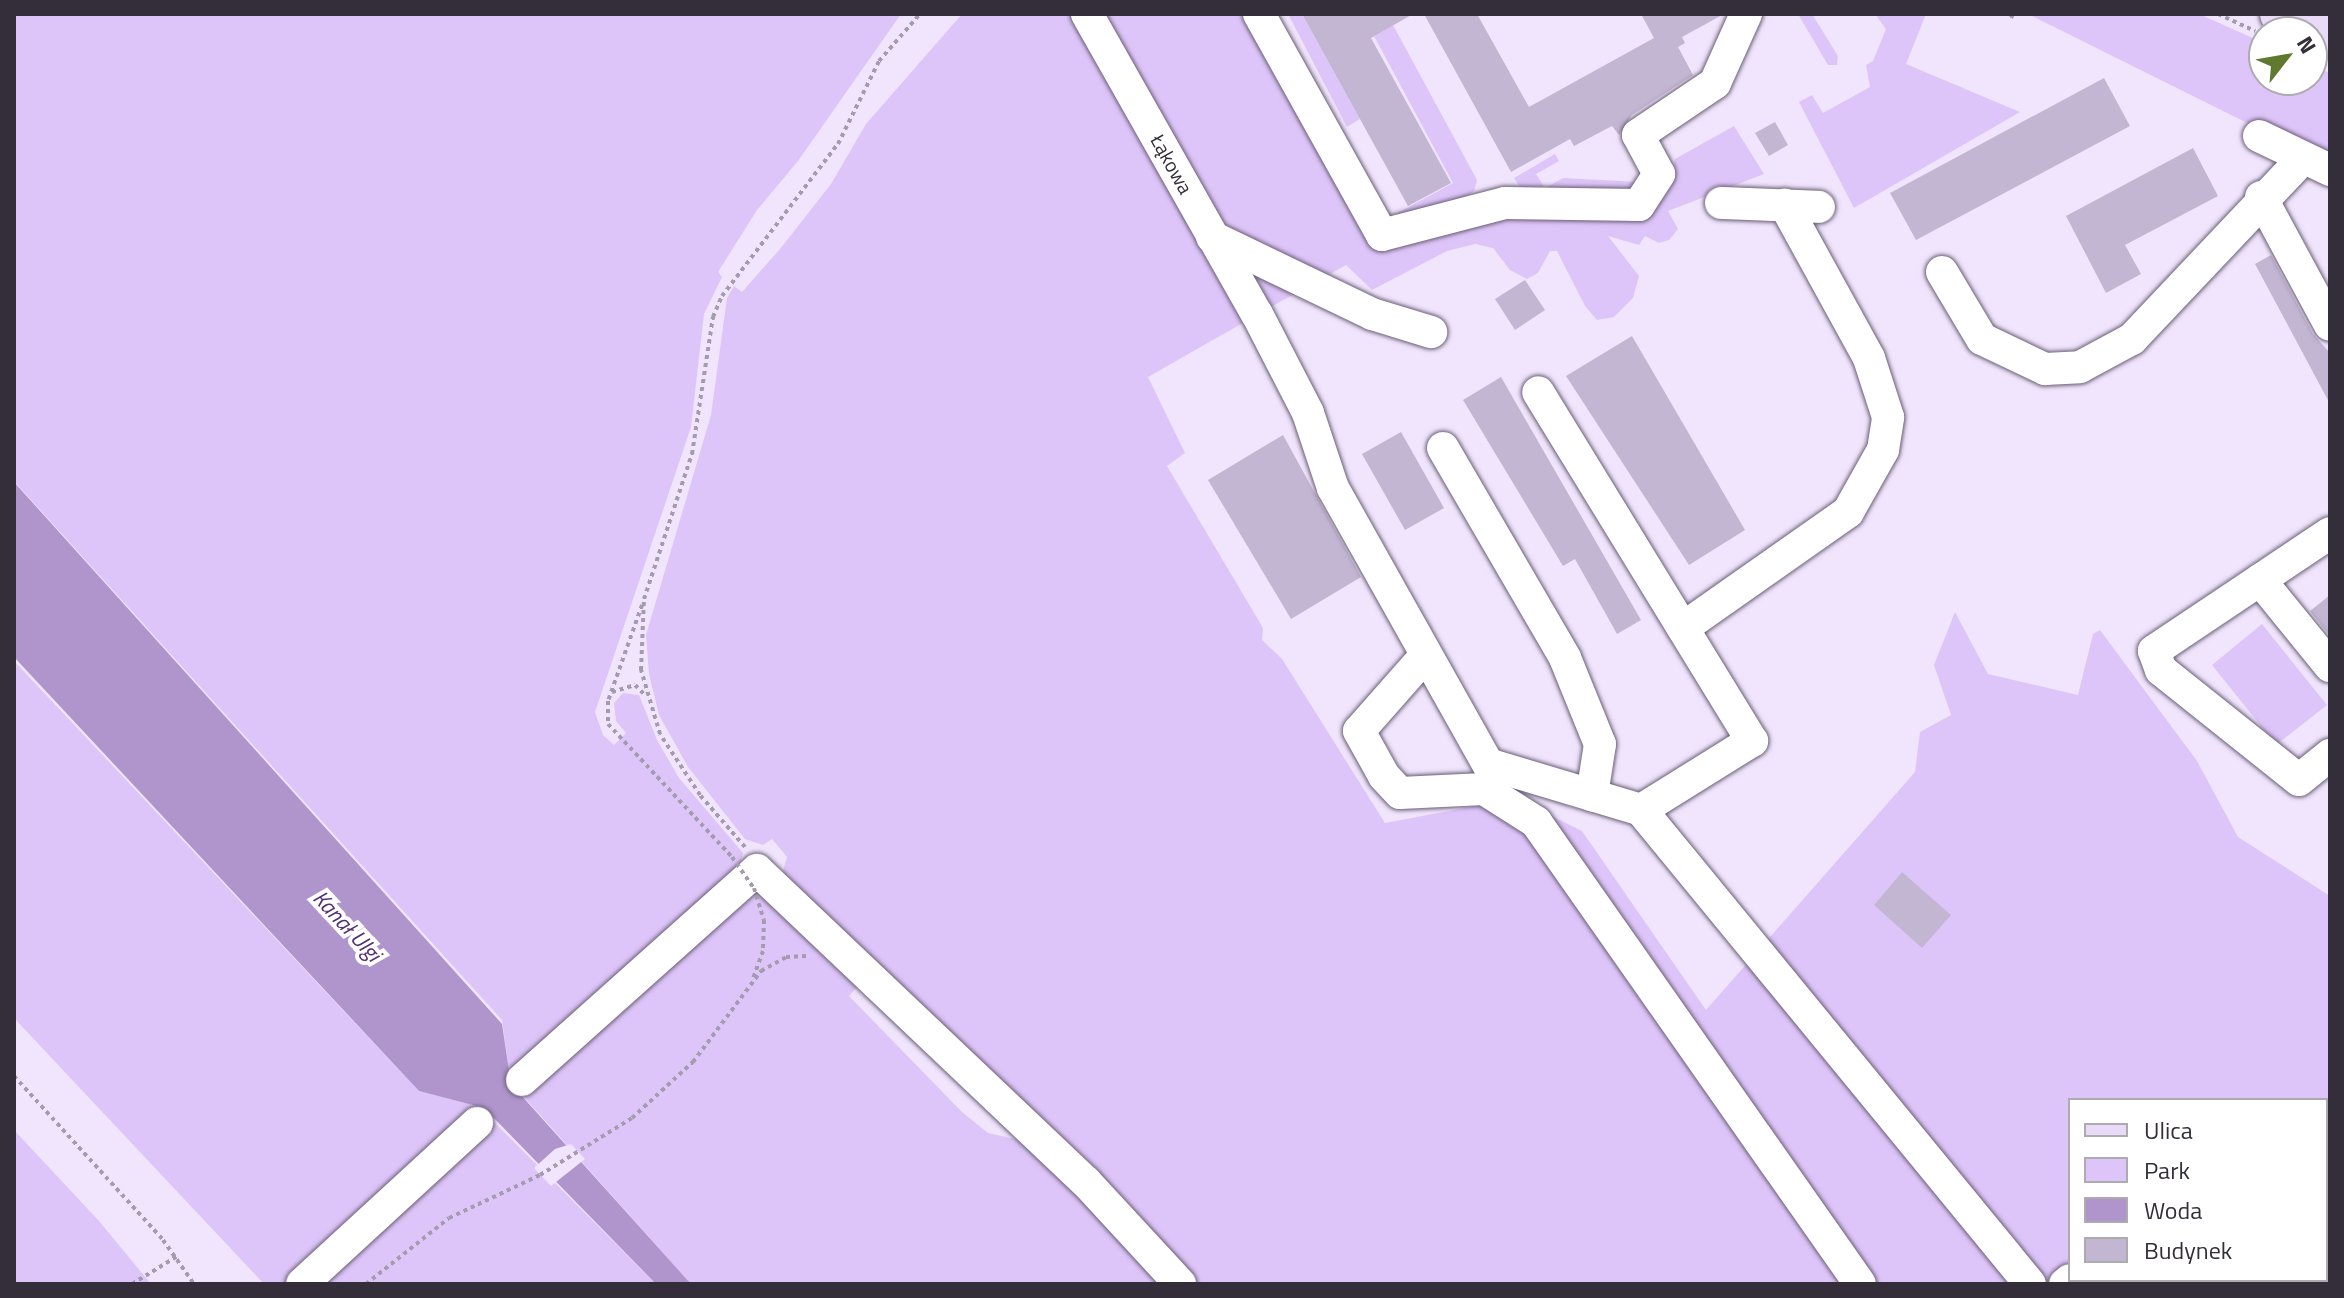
<!DOCTYPE html>
<html>
<head>
<meta charset="utf-8">
<style>
	body { margin:0 }
	#map { position:relative; width:2344px; height:1298px; overflow:hidden; background:#f0e5fc; font-family:"Titillium Web",sans-serif }
	div>[style] { position:absolute }
	[style*='--x'] { left:calc(var(--x)*1px); top:calc(var(--y)*1px); width:calc(var(--w)*1px); rotate:calc(var(--a)*1deg) }
	.green>* { inset:0; background:#dec5f9 }
	.water>* { inset:0; background:#b095cd }
	.pier>* { inset:0; background:#f0e5fc }
	.building>* { inset:0; background:#c3b6d2 }
	.path>* { height:4px; margin-top:-2px; transform-origin:0; background:repeating-linear-gradient(90deg,#a49cae 0 4px,transparent 0 8px) }
	.roads { filter:drop-shadow(0 0 2px #695e77) drop-shadow(0 0 2px #695e77) }
	.minor>* { height:32px; margin:-16px; padding:0 16px; transform-origin:16px; border-radius:16px; background:#fff }
	.major>* { height:40px; margin:-20px; padding:0 20px; transform-origin:20px; border-radius:20px; background:#e9dbf8 }
	.path-bridge>* { height:4px; margin-top:-2px; transform-origin:0; background:repeating-linear-gradient(90deg,#a49cae 0 4px,transparent 0 8px) }
	span { translate:-50% -50%; white-space:nowrap; text-align:center; line-height:1.15; -webkit-text-stroke:8px #fff; paint-order:stroke }
	.street-label { font-size:20px; color:#332e39 }
	.water-label { font-size:22px; color:#522e72; font-style:italic }
	.frame { position:absolute; inset:0; border:16px solid #332e39; pointer-events:none }
	.legend { position:absolute; left:2068px; top:1098px; width:260px; height:184px; box-sizing:border-box; background:#fff; border:2px solid #adabb0; margin:0; padding:10px 14px; list-style:none; font-size:24px; color:#332e39 }
	.legend li { display:flex; align-items:center; gap:16px; height:40px }
	.legend b { width:40px; border:2px solid #adabb0 }
	.north { position:absolute; left:2248px; top:16px; width:80px; height:80px; box-sizing:border-box; background:#fff; border:2px solid #adabb0; border-radius:50%; rotate:59deg; font-size:22px; font-weight:700; line-height:32px; text-align:center; color:#332e39 }
	.north::after { content:''; display:block; margin:auto; width:28px; height:36px; background:#5f7a2e; clip-path:polygon(50% 0,100% 100%,50% 72%,0 100%) }
</style>
</head>
<body>
<div id="map">
	<div class="green">
		<div style="clip-path:polygon(14px 14px,901px 14px,798px 161px,757px 210px,718px 272px,722px 277px,704px 314px,691px 427px,595px 712px,603px 735px,614px 745px,626px 733px,616px 721px,614px 703px,623px 693px,639px 695px,657px 740px,679px 778px,743px 853px,740px 864px,523px 1059px,511px 1084px,502px 1020px,14px 481px)"></div>
		<div style="clip-path:polygon(evenodd,962px 14px,1075px 14px,1248px 320px,1148px 377px,1185px 453px,1167px 466px,1263px 628px,1262px 640px,1282px 659px,1385px 823px,1491px 803px,1540px 810px,1582px 831px,1706px 1010px,1915px 772px,1920px 732px,1951px 715px,1934px 665px,1955px 612px,1988px 674px,2078px 695px,2093px 634px,2100px 630px,2197px 761px,2238px 837px,2330px 896px,2330px 1284px,1196px 1284px,1083px 1166px,781px 878px,787px 857px,772px 839px,763px 845px,745px 839px,688px 767px,659px 715px,649px 674px,646px 635px,711px 415px,727px 298px,734px 286px,742px 292px,780px 249px,831px 184px,866px 124px,962px 14px,2070px 1100px,2326px 1100px,2326px 1280px,2070px 1280px,2070px 1100px)"></div>
		<div style="clip-path:polygon(1101px 14px,1245px 14px,1366px 232px,1667px 186px,1675px 159px,1734px 126px,1764px 174px,1668px 211px,1678px 229px,1669px 240px,1659px 243px,1645px 236px,1639px 245px,1608px 236px,1639px 276px,1633px 298px,1614px 317px,1597px 320px,1585px 306px,1557px 251px,1550px 251px,1538px 273px,1527px 279px,1510px 270px,1493px 248px,1475px 244px,1447px 251px,1372px 290px,1346px 265px,1269px 308px)"></div>
		<div style="clip-path:polygon(1288px 14px,1302px 14px,1360px 119px,1347px 127px)"></div>
		<div style="clip-path:polygon(1798px 14px,1812px 14px,1838px 56px,1837px 65px,1828px 65px)"></div>
		<div style="clip-path:polygon(1875px 14px,1926px 14px,1906px 64px,2020px 112px,1854px 208px,1799px 102px,1812px 95px,1823px 113px,1870px 87px,1866px 65px,1873px 61px,1886px 29px)"></div>
		<div style="clip-path:polygon(2028px 14px,2199px 14px,2264px 43px,2264px 80px,2312px 80px,2312px 65px,2330px 73px,2330px 164px)"></div>
		<div style="clip-path:polygon(1393px 25px,1477px 180px,1474px 191px,1462px 199px,1392px 216px,1453px 183px,1374px 36px)"></div>
		<div style="clip-path:polygon(1555px 154px,1559px 161px,1536px 174px,1545px 188px,1563px 178px,1639px 182px,1636px 192px,1520px 187px,1514px 178px)"></div>
		<div style="clip-path:polygon(2262px 624px,2327px 705px,2276px 745px,2212px 665px)"></div>
		<div style="clip-path:polygon(14px 661px,419px 1091px,485px 1108px,286px 1284px,264px 1284px,14px 1018px)"></div>
		<div style="clip-path:polygon(757px 888px,863px 980px,849px 996px,962px 1112px,988px 1133px,1023px 1141px,1171px 1284px,691px 1284px,523px 1096px)"></div>
		<div style="clip-path:polygon(494px 1122px,656px 1284px,323px 1284px)"></div>
		<div style="clip-path:polygon(14px 1130px,99px 1221px,151px 1284px,14px 1284px)"></div>
	</div>
	<div class="water">
		<div style="clip-path:polygon(14px 482px,502px 1024px,511px 1084px,691px 1284px,656px 1284px,484px 1108px,419px 1091px,14px 657px)"></div>
	</div>
	<div class="pier">
		<div style="clip-path:polygon(571px 1144px,585px 1159px,551px 1186px,534px 1168px,555px 1149px)"></div>
	</div>
	<div class="building">
		<div style="clip-path:polygon(1302px 14px,1413px 14px,1371px 38px,1451px 183px,1408px 206px)"></div>
		<div style="clip-path:polygon(1424px 14px,1477px 14px,1529px 107px,1654px 38px,1641px 14px,1724px 14px,1682px 37px,1685px 43px,1678px 47px,1693px 75px,1632px 115px,1619px 135px,1612px 126px,1574px 146px,1570px 139px,1511px 172px)"></div>
		<div style="clip-path:polygon(2104px 78px,2130px 126px,1916px 240px,1890px 193px)"></div>
		<div style="clip-path:polygon(1775px 122px,1788px 145px,1769px 156px,1755px 133px)"></div>
		<div style="clip-path:polygon(2193px 148px,2218px 196px,2125px 245px,2141px 274px,2106px 293px,2066px 216px)"></div>
		<div style="clip-path:polygon(2271px 255px,2313px 334px,2330px 353px,2330px 404px,2255px 264px)"></div>
		<div style="clip-path:polygon(1525px 280px,1545px 310px,1515px 330px,1495px 299px)"></div>
		<div style="clip-path:polygon(1632px 336px,1745px 530px,1689px 565px,1566px 376px)"></div>
		<div style="clip-path:polygon(1501px 377px,1641px 620px,1617px 634px,1575px 559px,1563px 566px,1463px 400px)"></div>
		<div style="clip-path:polygon(1401px 432px,1444px 508px,1405px 530px,1362px 454px)"></div>
		<div style="clip-path:polygon(1283px 435px,1361px 577px,1291px 619px,1208px 480px)"></div>
		<div style="clip-path:polygon(2330px 595px,2330px 636px,2310px 611px)"></div>
		<div style="clip-path:polygon(1902px 872px,1951px 915px,1922px 948px,1874px 905px)"></div>
	</div>
	<div class="path">
		<div style="--x:2218;--y:14;--w:41;--a:24.7"></div>
		<div style="--x:2011;--y:18;--w:4;--a:-63"></div>
		<div style="--x:642;--y:605;--w:102;--a:109.5"></div>
		<div style="--x:608;--y:701;--w:23;--a:90"></div>
		<div style="--x:608;--y:724;--w:182;--a:47"></div>
		<div style="--x:612;--y:692;--w:24;--a:-17"></div>
		<div style="--x:635;--y:685;--w:14;--a:45"></div>
		<div style="--x:745;--y:847;--w:69;--a:-130.9"></div>
		<div style="--x:700;--y:795;--w:73;--a:-123.3"></div>
		<div style="--x:660;--y:734;--w:67;--a:-106.5"></div>
		<div style="--x:641;--y:670;--w:71;--a:-87.6"></div>
		<div style="--x:644;--y:599;--w:153;--a:-71.7"></div>
		<div style="--x:692;--y:454;--w:139;--a:-81.3"></div>
		<div style="--x:713;--y:317;--w:23;--a:-67"></div>
		<div style="--x:722;--y:296;--w:191;--a:-52.7"></div>
		<div style="--x:838;--y:144;--w:93;--a:-63.7"></div>
		<div style="--x:879;--y:61;--w:62;--a:-48.9"></div>
		<div style="--x:14;--y:1076;--w:222;--a:47.7"></div>
		<div style="--x:163;--y:1240;--w:54;--a:54.8"></div>
		<div style="--x:98;--y:1284;--w:11;--a:0"></div>
		<div style="--x:132;--y:1284;--w:52;--a:-31.5"></div>
		<div style="--x:366;--y:1284;--w:106;--a:-38.5"></div>
		<div style="--x:449;--y:1218;--w:101;--a:-25.3"></div>
		<div style="--x:540;--y:1175;--w:108;--a:-31.8"></div>
		<div style="--x:632;--y:1118;--w:83;--a:-42.6"></div>
		<div style="--x:693;--y:1062;--w:114;--a:-53.2"></div>
		<div style="--x:761;--y:971;--w:29;--a:-29"></div>
		<div style="--x:786;--y:957;--w:20;--a:-3"></div>
	</div>
	<div class="roads">
		<div class="minor">
			<div style="--x:1087;--y:14;--w:345;--a:60.5"></div>
			<div style="--x:1257;--y:314;--w:111;--a:62.7"></div>
			<div style="--x:1308;--y:413;--w:79;--a:71.6"></div>
			<div style="--x:1333;--y:488;--w:317;--a:60.7"></div>
			<div style="--x:1488;--y:764;--w:160;--a:16.7"></div>
			<div style="--x:1641;--y:810;--w:131;--a:-31.9"></div>
			<div style="--x:1752;--y:741;--w:409;--a:-121.5"></div>
			<div style="--x:1259;--y:14;--w:253;--a:60.9"></div>
			<div style="--x:1382;--y:235;--w:127;--a:-14.6"></div>
			<div style="--x:1505;--y:203;--w:134;--a:0.9"></div>
			<div style="--x:1639;--y:205;--w:37;--a:-57"></div>
			<div style="--x:1659;--y:174;--w:44;--a:-118.3"></div>
			<div style="--x:1638;--y:135;--w:93;--a:-34"></div>
			<div style="--x:1715;--y:83;--w:76;--a:-65.8"></div>
			<div style="--x:2259;--y:136;--w:79;--a:25.6"></div>
			<div style="--x:2261;--y:197;--w:145;--a:61.7"></div>
			<div style="--x:1721;--y:203;--w:98;--a:2.3"></div>
			<div style="--x:1212;--y:237;--w:178;--a:25.7"></div>
			<div style="--x:1372;--y:314;--w:62;--a:17"></div>
			<div style="--x:1942;--y:272;--w:78;--a:59.2"></div>
			<div style="--x:1982;--y:339;--w:70;--a:25.5"></div>
			<div style="--x:2045;--y:369;--w:35;--a:-3"></div>
			<div style="--x:2080;--y:367;--w:59;--a:-28.3"></div>
			<div style="--x:2132;--y:339;--w:249;--a:-46.6"></div>
			<div style="--x:1443;--y:448;--w:243;--a:59.8"></div>
			<div style="--x:1565;--y:658;--w:93;--a:67.9"></div>
			<div style="--x:1600;--y:744;--w:52;--a:98.9"></div>
			<div style="--x:2330;--y:533;--w:212;--a:146.2"></div>
			<div style="--x:2154;--y:651;--w:20;--a:70"></div>
			<div style="--x:2161;--y:670;--w:176;--a:38.6"></div>
			<div style="--x:2299;--y:780;--w:40;--a:-39"></div>
			<div style="--x:2260;--y:580;--w:111;--a:50.9"></div>
			<div style="--x:1683;--y:628;--w:202;--a:-35.1"></div>
			<div style="--x:1848;--y:512;--w:71;--a:-60.6"></div>
			<div style="--x:1883;--y:450;--w:33;--a:-81"></div>
			<div style="--x:1888;--y:417;--w:62;--a:-107.9"></div>
			<div style="--x:1869;--y:358;--w:175;--a:-118.8"></div>
			<div style="--x:1426;--y:655;--w:101;--a:131.4"></div>
			<div style="--x:1359;--y:731;--w:51;--a:60.9"></div>
			<div style="--x:1384;--y:776;--w:23;--a:47"></div>
			<div style="--x:1400;--y:793;--w:84;--a:-2.7"></div>
			<div style="--x:1484;--y:789;--w:62;--a:32.4"></div>
			<div style="--x:1536;--y:822;--w:564;--a:54.96"></div>
			<div style="--x:1641;--y:810;--w:613;--a:50.63"></div>
			<div style="--x:522;--y:1080;--w:315;--a:-41.8"></div>
			<div style="--x:757;--y:870;--w:453;--a:43.5"></div>
			<div style="--x:1086;--y:1182;--w:139;--a:47.3"></div>
			<div style="--x:302;--y:1284;--w:238;--a:-42.6"></div>
			<div style="--x:2065;--y:1284;--w:6;--a:-39"></div>
		</div>
		<div class="major">
			<div style="--x:2280;--y:14;--w:55;--a:23.7"></div>
		</div>
	</div>
	<div class="path-bridge">
		<div style="--x:732;--y:857;--w:38;--a:55"></div>
		<div style="--x:754;--y:888;--w:34;--a:73"></div>
		<div style="--x:764;--y:920;--w:31;--a:92"></div>
		<div style="--x:763;--y:951;--w:32;--a:110"></div>
	</div>
	<div class="street-label">
		<span style="left:1172px;top:164px;rotate:61deg">Łąkowa</span>
	</div>
	<div class="water-label">
		<span style="left:347px;top:926px;rotate:47deg">Kanał Ulgi</span>
	</div>
	<div class="frame"></div>
	<ul class="legend">
	<li><b style="height:10px;background:#e9dbf8"></b>Ulica</li>
	<li><b style="height:22px;background:#dec5f9"></b>Park</li>
	<li><b style="height:22px;background:#b095cd"></b>Woda</li>
	<li><b style="height:22px;background:#c3b6d2"></b>Budynek</li>
	</ul>
	<div class="north">N</div>
</div>
</body>
</html>
